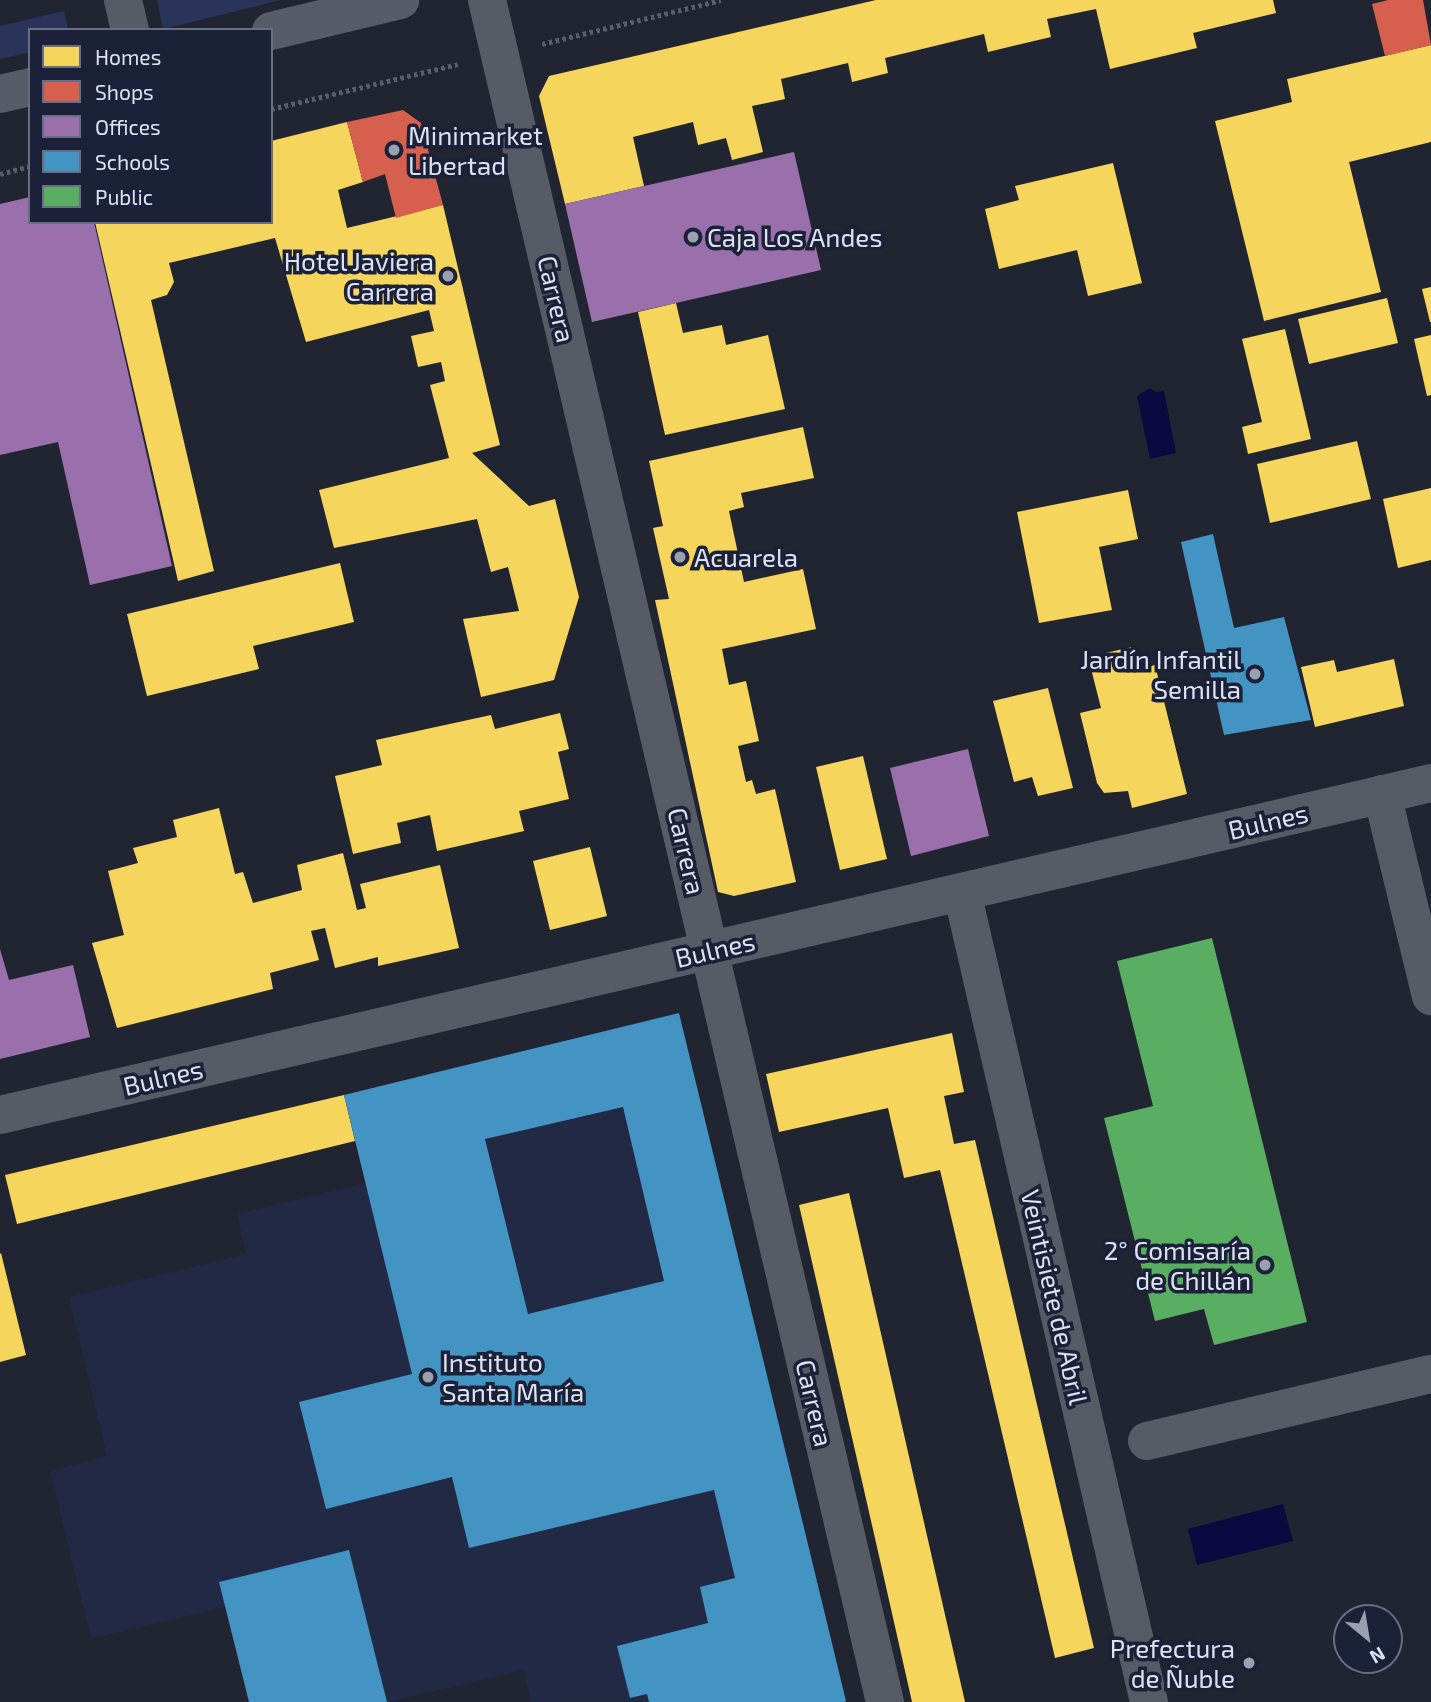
<!DOCTYPE html>
<html>
<head>
<meta charset="utf-8">
<style>
	body { margin:0 }
	#map { position:relative; width:1431px; height:1702px; overflow:hidden; background:#212532; font-family:"Exo 2",sans-serif }
	div>[style] { position:absolute }
	[style*='--x'] { left:calc(var(--x)*1px); top:calc(var(--y)*1px); width:calc(var(--w)*1px); rotate:calc(var(--a)*1deg) }
	.built>* { inset:0; background:#222944 }
	.green>* { inset:0; background:#2a345b }
	.water>* { inset:0; background:#0a0940 }
	.homes>* { inset:0; background:#f6d55c }
	.shops>* { inset:0; background:#d6604d }
	.offices>* { inset:0; background:#9970ab }
	.schools>* { inset:0; background:#4393c3 }
	.public>* { inset:0; background:#5aae61 }
	.path>* { height:4.5px; margin-top:-2.25px; transform-origin:0; background:repeating-linear-gradient(90deg,#5b5e68 0 3.5px,transparent 0 7px) }
	.minor>* { height:38px; margin:-19px; padding:0 19px; transform-origin:19px; border-radius:19px; background:#575b65 }
	.major>* { height:38px; margin:-19px; padding:0 19px; transform-origin:19px; border-radius:19px; background:#585c69 }
	.dots>* { width:19px; height:19px; translate:-50% -50%; box-sizing:border-box; border:4px solid #1b2138; border-radius:50% }
	span { translate:-50% -50%; white-space:nowrap; text-align:center; line-height:1.15; -webkit-text-stroke:7px #1b2138; paint-order:stroke }
	.poi-label { font-size:26px; color:#dde2f1 }
	.left { translate:0 -50%; text-align:left }
	.right { translate:-100% -50%; text-align:right }
	.street-label { font-size:26px; color:#dde2f1 }
	.legend { position:absolute; left:28px; top:28px; width:245px; height:196px; box-sizing:border-box; background:#1b2138; border:2px solid #696e82; margin:0; padding:9px 12px; list-style:none; font-size:21px; color:#dde2f1 }
	.legend li { display:flex; align-items:center; gap:14px; height:35px }
	.legend b { width:35px; border:2px solid #696e82 }
	.north { position:absolute; left:1333px; top:1604px; width:70px; height:70px; box-sizing:border-box; background:#1b2138; border:2px solid #696e82; border-radius:50%; rotate:150deg; font-size:19px; font-weight:700; line-height:28px; text-align:center; color:#dde2f1 }
	.north::after { content:''; display:block; margin:auto; width:24px; height:32px; background:#9ba0ae; clip-path:polygon(50% 0,100% 100%,50% 72%,0 100%) }
</style>
</head>
<body>
<div id="map">
	<div class="built">
		<div style="clip-path:polygon(679px 1013px,846px 1701px,531px 1702px,523px 1670px,390px 1702px,249px 1702px,225px 1607px,91px 1639px,50px 1471px,107px 1456px,69px 1297px,246px 1254px,237px 1214px,365px 1183px,344px 1095px)"></div>
	</div>
	<div class="green">
		<div style="clip-path:polygon(157px 0,281px 0,163px 29px)"></div>
		<div style="clip-path:polygon(64px 11px,68px 30px,30px 30px,30px 52px,0 59px,0 26px)"></div>
	</div>
	<div class="water">
		<div style="clip-path:polygon(1150px 388px,1156px 392px,1164px 391px,1176px 453px,1150px 459px,1137px 396px)"></div>
		<div style="clip-path:polygon(1283px 1504px,1293px 1541px,1197px 1565px,1188px 1529px)"></div>
	</div>
	<div class="homes">
		<div style="clip-path:polygon(876px 0,1273px 0,1276px 13px,1193px 33px,1197px 48px,1110px 69px,1096px 9px,1047px 19px,1051px 37px,988px 52px,984px 34px,885px 58px,888px 73px,852px 82px,848px 63px,781px 79px,785px 99px,752px 106px,763px 152px,732px 160px,726px 138px,698px 145px,693px 122px,633px 137px,644px 186px,565px 204px,539px 96px,549px 76px)"></div>
		<div style="clip-path:polygon(1431px 45px,1431px 142px,1349px 162px,1381px 292px,1264px 321px,1215px 121px,1292px 102px,1287px 79px)"></div>
		<div style="clip-path:polygon(347px 122px,363px 182px,338px 190px,347px 228px,443px 205px,500px 445px,472px 453px,529px 506px,555px 499px,579px 597px,554px 680px,481px 697px,463px 619px,519px 611px,508px 567px,491px 572px,477px 519px,334px 548px,319px 490px,449px 458px,430px 385px,445px 381px,441px 362px,418px 367px,411px 336px,434px 331px,429px 310px,306px 342px,275px 238px,169px 263px,174px 282px,167px 295px,151px 300px,214px 571px,178px 581px,95px 222px,271px 222px,271px 141px)"></div>
		<div style="clip-path:polygon(1113px 163px,1142px 283px,1088px 296px,1077px 250px,999px 269px,985px 209px,1019px 200px,1015px 186px)"></div>
		<div style="clip-path:polygon(7px 208px,43px 370px,0 365px,0 210px)"></div>
		<div style="clip-path:polygon(1431px 287px,1431px 322px,1430px 322px,1422px 289px)"></div>
		<div style="clip-path:polygon(1387px 298px,1398px 343px,1309px 364px,1298px 319px)"></div>
		<div style="clip-path:polygon(676px 303px,683px 333px,722px 325px,726px 345px,768px 335px,785px 409px,665px 435px,638px 312px)"></div>
		<div style="clip-path:polygon(1285px 329px,1311px 439px,1248px 454px,1242px 427px,1262px 422px,1242px 339px)"></div>
		<div style="clip-path:polygon(1431px 335px,1431px 395px,1427px 396px,1414px 339px)"></div>
		<div style="clip-path:polygon(803px 427px,814px 478px,741px 493px,744px 507px,729px 511px,744px 582px,803px 569px,816px 629px,722px 649px,729px 685px,746px 681px,759px 741px,738px 746px,746px 782px,752px 780px,756px 794px,775px 789px,796px 882px,734px 896px,718px 892px,655px 600px,669px 599px,653px 528px,663px 526px,649px 461px)"></div>
		<div style="clip-path:polygon(1357px 441px,1371px 499px,1270px 523px,1257px 464px)"></div>
		<div style="clip-path:polygon(1431px 488px,1431px 560px,1398px 568px,1383px 499px)"></div>
		<div style="clip-path:polygon(1128px 490px,1138px 539px,1099px 547px,1112px 610px,1039px 623px,1017px 512px)"></div>
		<div style="clip-path:polygon(340px 563px,354px 622px,253px 646px,259px 669px,147px 696px,127px 614px)"></div>
		<div style="clip-path:polygon(1132px 647px,1137px 670px,1155px 665px,1187px 794px,1132px 808px,1128px 791px,1104px 793px,1097px 783px,1080px 713px,1101px 708px,1088px 657px)"></div>
		<div style="clip-path:polygon(1394px 659px,1404px 706px,1315px 727px,1301px 667px,1334px 660px,1337px 672px)"></div>
		<div style="clip-path:polygon(1048px 688px,1073px 788px,1038px 796px,1032px 777px,1014px 782px,993px 701px)"></div>
		<div style="clip-path:polygon(560px 713px,569px 749px,558px 752px,569px 799px,519px 811px,524px 831px,437px 851px,430px 815px,397px 823px,401px 843px,353px 854px,335px 776px,382px 765px,376px 740px,491px 715px,495px 729px)"></div>
		<div style="clip-path:polygon(863px 756px,887px 859px,840px 870px,816px 767px)"></div>
		<div style="clip-path:polygon(219px 808px,235px 874px,243px 872px,253px 903px,302px 890px,297px 865px,343px 853px,357px 910px,366px 908px,360px 884px,440px 865px,459px 948px,378px 966px,378px 957px,335px 968px,325px 928px,311px 931px,319px 960px,270px 973px,273px 989px,117px 1028px,92px 943px,124px 935px,108px 871px,138px 863px,133px 848px,177px 837px,173px 820px)"></div>
		<div style="clip-path:polygon(590px 847px,607px 916px,550px 930px,533px 861px)"></div>
		<div style="clip-path:polygon(952px 1033px,964px 1092px,944px 1096px,954px 1144px,975px 1140px,1094px 1648px,1055px 1658px,940px 1170px,904px 1178px,888px 1108px,779px 1132px,766px 1074px)"></div>
		<div style="clip-path:polygon(344px 1095px,355px 1141px,17px 1224px,5px 1175px)"></div>
		<div style="clip-path:polygon(849px 1193px,946px 1619px,965px 1702px,912px 1702px,882px 1569px,799px 1205px)"></div>
		<div style="clip-path:polygon(1px 1253px,26px 1355px,0 1362px,0 1254px)"></div>
	</div>
	<div class="shops">
		<div style="clip-path:polygon(1388px 0,1423px 0,1431px 45px,1385px 56px,1372px 4px)"></div>
		<div style="clip-path:polygon(403px 110px,421px 123px,443px 205px,396px 218px,385px 174px,363px 182px,347px 122px)"></div>
	</div>
	<div class="offices">
		<div style="clip-path:polygon(794px 152px,821px 270px,592px 322px,565px 204px)"></div>
		<div style="clip-path:polygon(30px 197px,30px 222px,94px 222px,172px 566px,90px 585px,58px 442px,0 455px,0 204px)"></div>
		<div style="clip-path:polygon(968px 749px,989px 836px,911px 856px,890px 768px)"></div>
		<div style="clip-path:polygon(0 949px,9px 980px,73px 965px,90px 1037px,0 1059px)"></div>
	</div>
	<div class="schools">
		<div style="clip-path:polygon(1213px 534px,1234px 628px,1284px 617px,1311px 720px,1224px 735px,1181px 542px)"></div>
		<div style="clip-path:polygon(evenodd,679px 1013px,846px 1701px,844px 1702px,649px 1702px,647px 1694px,630px 1698px,617px 1646px,708px 1623px,700px 1587px,735px 1578px,714px 1490px,469px 1548px,452px 1477px,326px 1509px,299px 1402px,412px 1374px,344px 1095px,679px 1013px,623px 1107px,664px 1281px,528px 1314px,485px 1139px,623px 1107px)"></div>
		<div style="clip-path:polygon(349px 1550px,387px 1702px,249px 1702px,219px 1582px)"></div>
	</div>
	<div class="public">
		<div style="clip-path:polygon(1212px 938px,1307px 1322px,1214px 1345px,1204px 1309px,1155px 1321px,1104px 1118px,1153px 1106px,1117px 961px)"></div>
	</div>
	<div class="path">
		<div style="--x:542;--y:44;--w:184;--a:-13.8"></div>
		<div style="--x:271;--y:109;--w:192;--a:-13.5"></div>
		<div style="--x:0;--y:174;--w:31;--a:-15"></div>
	</div>
	<div class="minor">
		<div style="--x:123;--y:0;--w:31;--a:77"></div>
		<div style="--x:487;--y:0;--w:1748;--a:76.84"></div>
		<div style="--x:1382;--y:794;--w:208;--a:76.4"></div>
		<div style="--x:962;--y:892;--w:831;--a:77"></div>
		<div style="--x:0;--y:1115;--w:1469;--a:-13.06"></div>
		<div style="--x:1147;--y:1441;--w:292;--a:-13.3"></div>
	</div>
	<div class="major">
		<div style="--x:271;--y:31;--w:133;--a:-13.5"></div>
		<div style="--x:0;--y:94;--w:31;--a:-13"></div>
	</div>
	<div class="dots">
		<div style="left:394px;top:150px;background:#9ba0ae"></div>
		<div style="left:693px;top:237px;background:#9ba0ae"></div>
		<div style="left:448px;top:276px;background:#9ba0ae"></div>
		<div style="left:680px;top:557px;background:#9ba0ae"></div>
		<div style="left:1255px;top:674px;background:#9ba0ae"></div>
		<div style="left:1265px;top:1265px;background:#9ba0ae"></div>
		<div style="left:428px;top:1377px;background:#9ba0ae"></div>
		<div style="left:1249px;top:1663px;background:#9ba0ae"></div>
	</div>
	<div class="poi-label">
		<span class="left" style="left:408px;top:150px">Minimarket<br>Libertad</span>
		<span class="left" style="left:707px;top:237px">Caja Los Andes</span>
		<span class="right" style="left:434px;top:276px">Hotel Javiera<br>Carrera</span>
		<span class="left" style="left:694px;top:557px">Acuarela</span>
		<span class="right" style="left:1241px;top:674px">Jardín Infantil<br>Semilla</span>
		<span class="right" style="left:1251px;top:1265px">2° Comisaría<br>de Chillán</span>
		<span class="left" style="left:442px;top:1377px">Instituto<br>Santa María</span>
		<span class="right" style="left:1235px;top:1663px">Prefectura<br>de Ñuble</span>
	</div>
	<div class="street-label">
		<span style="left:557px;top:299px;rotate:77deg">Carrera</span>
		<span style="left:1268px;top:821px;rotate:-13deg">Bulnes</span>
		<span style="left:687px;top:851px;rotate:77deg">Carrera</span>
		<span style="left:715px;top:949px;rotate:-13deg">Bulnes</span>
		<span style="left:163px;top:1077px;rotate:-13deg">Bulnes</span>
		<span style="left:1055px;top:1297px;rotate:77deg">Veintisiete de Abril</span>
		<span style="left:815px;top:1403px;rotate:77deg">Carrera</span>
	</div>
	<ul class="legend">
	<li><b style="height:19px;background:#f6d55c"></b>Homes</li>
	<li><b style="height:19px;background:#d6604d"></b>Shops</li>
	<li><b style="height:19px;background:#9970ab"></b>Offices</li>
	<li><b style="height:19px;background:#4393c3"></b>Schools</li>
	<li><b style="height:19px;background:#5aae61"></b>Public</li>
	</ul>
	<div class="north">N</div>
</div>
</body>
</html>
